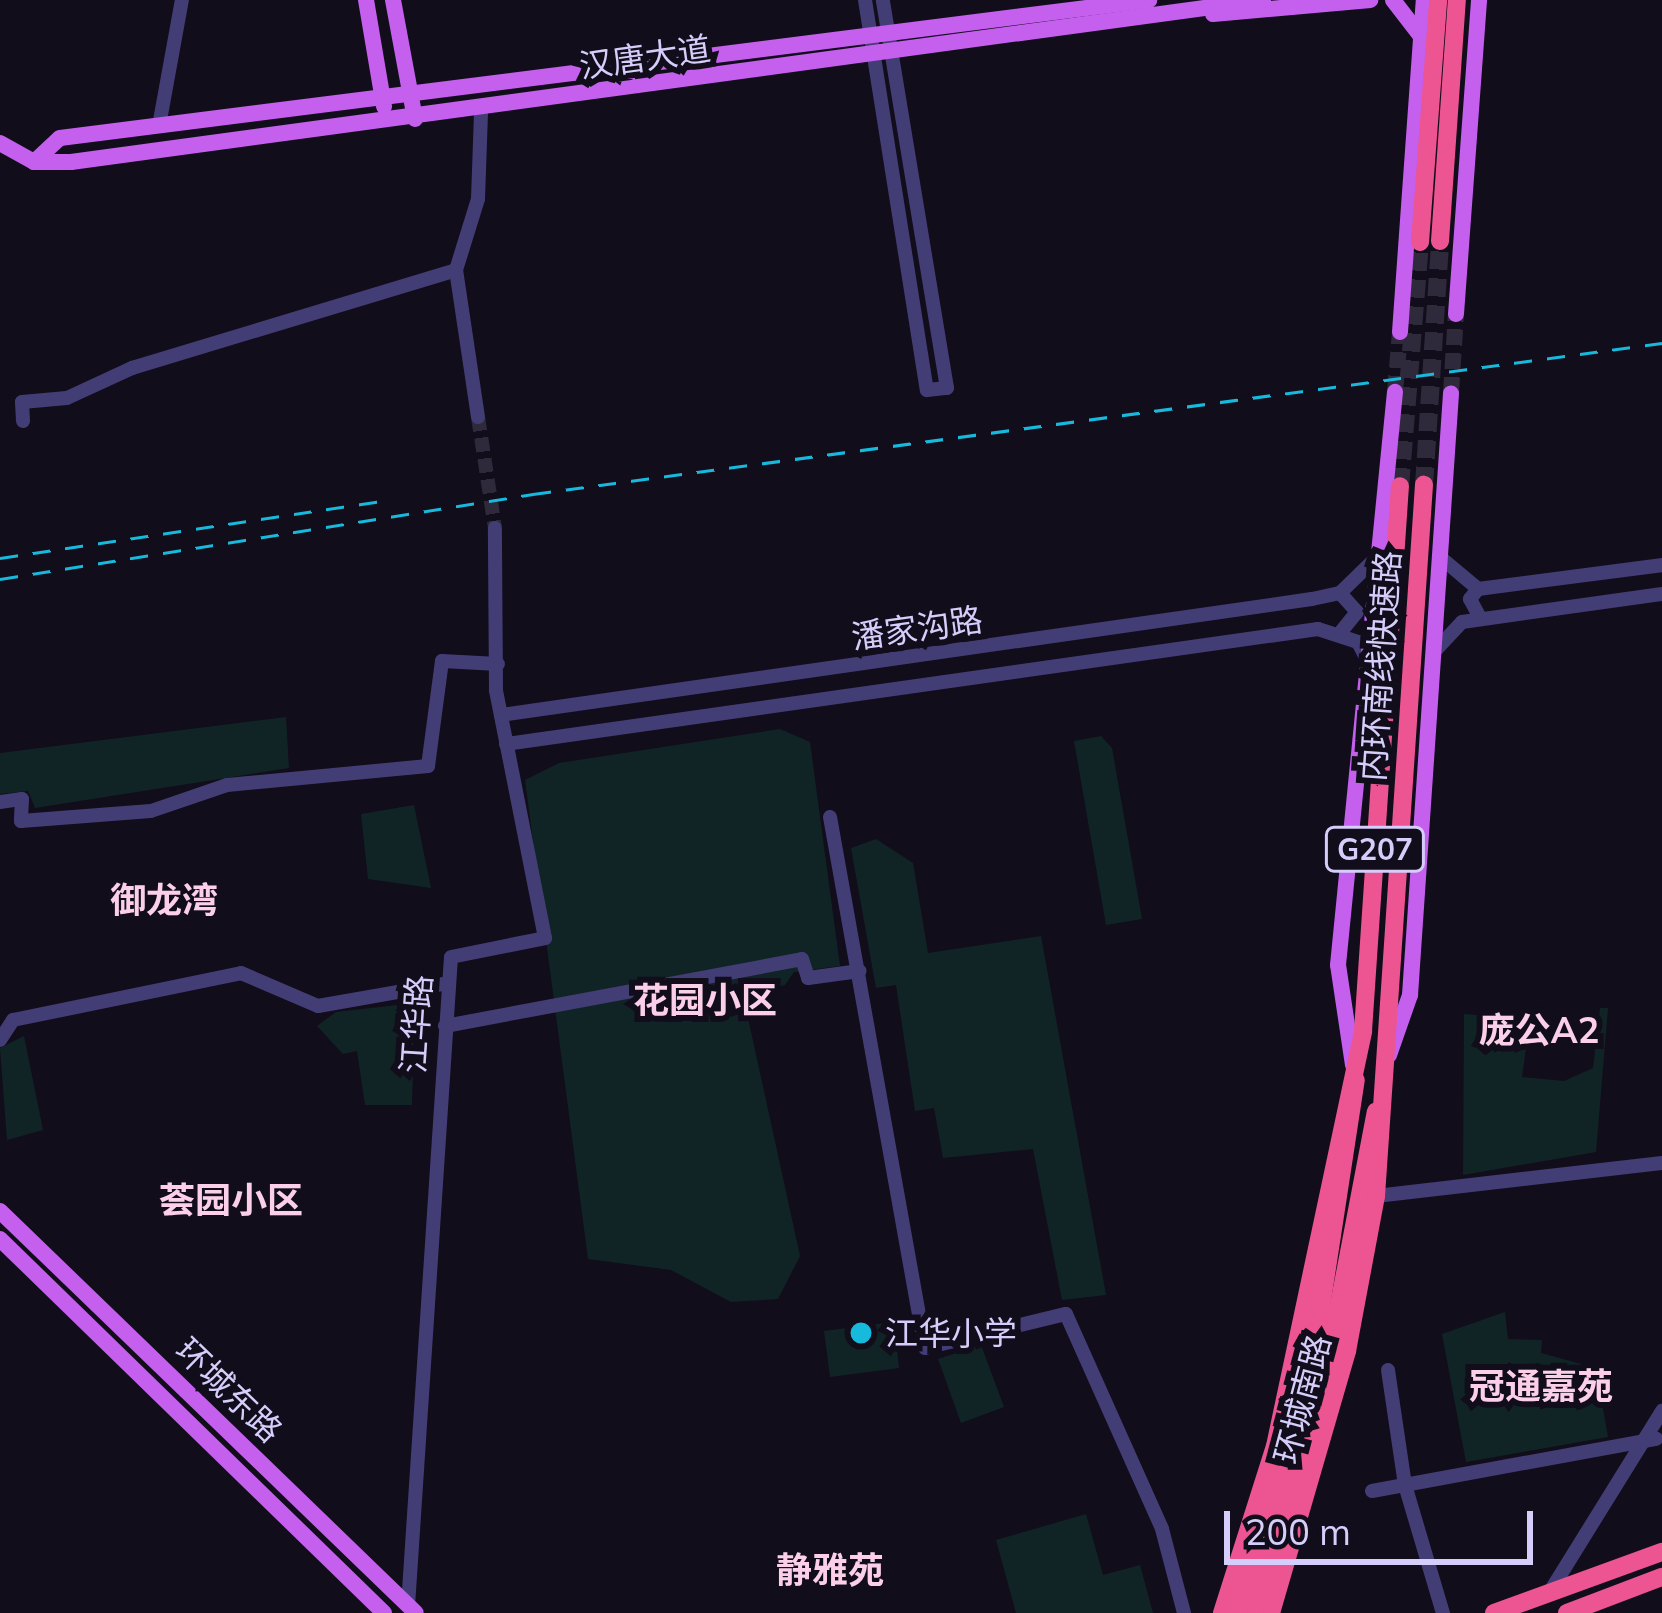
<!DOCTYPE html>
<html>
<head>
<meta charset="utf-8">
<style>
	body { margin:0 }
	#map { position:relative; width:1662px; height:1613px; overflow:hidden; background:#110d1b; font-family:Mulish,"Noto Sans SC",sans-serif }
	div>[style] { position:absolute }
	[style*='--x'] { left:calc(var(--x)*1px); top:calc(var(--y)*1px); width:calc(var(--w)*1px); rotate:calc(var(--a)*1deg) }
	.green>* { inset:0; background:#112425 }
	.minor-tunnel>* { height:14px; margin-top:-7px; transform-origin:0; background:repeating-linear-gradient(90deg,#2e2a3c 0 14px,transparent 0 21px) }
	.major-tunnel>* { height:16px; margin-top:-8px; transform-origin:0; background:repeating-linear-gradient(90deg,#2e2a3c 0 16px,transparent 0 24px) }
	.highway-tunnel>* { height:18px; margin-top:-9px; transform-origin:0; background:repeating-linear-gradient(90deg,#2e2a3c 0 18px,transparent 0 27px) }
	.minor>* { height:14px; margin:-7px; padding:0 7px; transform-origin:7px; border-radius:7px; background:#433d76 }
	.major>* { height:16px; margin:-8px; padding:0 8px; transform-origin:8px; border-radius:8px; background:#c45fee }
	.highway>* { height:18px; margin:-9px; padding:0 9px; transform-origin:9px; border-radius:9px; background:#ed5492 }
	.rail>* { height:3px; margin-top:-1.5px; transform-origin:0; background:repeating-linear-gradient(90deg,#17b9dc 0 18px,transparent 0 33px) }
	.dots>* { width:33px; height:33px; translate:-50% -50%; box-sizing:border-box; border:6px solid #110d1b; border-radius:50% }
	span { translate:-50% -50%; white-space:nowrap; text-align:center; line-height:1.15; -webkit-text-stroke:12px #110d1b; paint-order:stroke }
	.shield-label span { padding:3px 9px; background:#110d1b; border:3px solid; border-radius:9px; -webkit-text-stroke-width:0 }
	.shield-label { font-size:30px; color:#d5cdfa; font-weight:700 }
	.street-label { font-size:33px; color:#d5cdfa }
	.poi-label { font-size:33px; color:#d5cdfa }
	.left { translate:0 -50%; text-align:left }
	.neighbourhood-label { font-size:36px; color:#facfe7; font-weight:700 }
	.scale { position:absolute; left:1224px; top:1511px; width:309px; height:54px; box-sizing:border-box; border:6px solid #d5cdfa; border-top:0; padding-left:15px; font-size:36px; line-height:42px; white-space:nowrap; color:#d5cdfa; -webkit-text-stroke:9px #110d1b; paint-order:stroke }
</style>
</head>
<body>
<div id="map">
	<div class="green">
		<div style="clip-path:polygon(286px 717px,289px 768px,35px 808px,28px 791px,0 794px,0 753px)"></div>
		<div style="clip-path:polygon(780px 729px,810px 742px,840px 966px,794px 972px,785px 985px,743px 995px,800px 1256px,778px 1299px,731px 1302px,671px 1270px,588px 1259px,525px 780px,559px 763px)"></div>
		<div style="clip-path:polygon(1101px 736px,1112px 748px,1142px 919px,1106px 925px,1074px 741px)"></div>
		<div style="clip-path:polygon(414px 805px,431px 888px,368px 879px,361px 814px)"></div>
		<div style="clip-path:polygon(876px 839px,913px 863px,928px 953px,1041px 936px,1106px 1295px,1062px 1300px,1033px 1149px,943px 1158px,934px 1108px,915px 1111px,896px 985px,876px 988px,851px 848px)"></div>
		<div style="clip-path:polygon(415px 1003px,412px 1105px,365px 1105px,357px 1051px,343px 1054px,317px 1026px,336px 1012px)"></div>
		<div style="clip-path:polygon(1600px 1008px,1608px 1008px,1596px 1152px,1463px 1175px,1464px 1014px,1530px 1019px,1522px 1077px,1564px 1081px,1593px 1068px)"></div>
		<div style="clip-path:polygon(24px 1036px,43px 1130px,7px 1140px,0 1048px)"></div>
		<div style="clip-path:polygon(1505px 1312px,1508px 1339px,1542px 1340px,1541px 1353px,1596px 1368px,1608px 1437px,1466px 1462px,1442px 1334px)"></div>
		<div style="clip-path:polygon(894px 1322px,899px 1368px,830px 1377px,824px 1331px)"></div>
		<div style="clip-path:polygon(981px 1345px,1004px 1407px,961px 1423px,938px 1359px)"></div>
		<div style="clip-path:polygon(1086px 1514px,1103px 1575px,1140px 1565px,1153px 1613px,1016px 1613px,996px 1540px)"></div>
	</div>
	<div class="minor-tunnel">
		<div style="--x:478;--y:417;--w:112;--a:81.3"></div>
	</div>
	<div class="major-tunnel">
		<div style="--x:1395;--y:392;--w:60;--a:-85.2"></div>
		<div style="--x:1451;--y:393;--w:79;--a:-86.4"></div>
	</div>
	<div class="highway-tunnel">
		<div style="--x:1424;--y:485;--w:245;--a:-86.2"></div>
		<div style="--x:1400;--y:486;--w:245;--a:-85.3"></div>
	</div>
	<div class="minor">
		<div style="--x:865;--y:0;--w:395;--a:81"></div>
		<div style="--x:927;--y:390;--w:20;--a:-6"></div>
		<div style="--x:947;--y:388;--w:393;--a:-99.4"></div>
		<div style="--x:159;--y:126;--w:128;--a:-79.7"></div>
		<div style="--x:478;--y:417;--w:149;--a:-98.5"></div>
		<div style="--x:456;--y:270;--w:74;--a:-72.8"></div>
		<div style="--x:478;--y:199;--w:88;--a:-88"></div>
		<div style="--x:23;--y:421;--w:19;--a:-93"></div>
		<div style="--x:22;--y:402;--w:45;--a:-5.1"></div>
		<div style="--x:67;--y:398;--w:72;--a:-24.8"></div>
		<div style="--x:132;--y:368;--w:338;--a:-16.8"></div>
		<div style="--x:1440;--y:557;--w:50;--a:40.1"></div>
		<div style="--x:1478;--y:589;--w:186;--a:-7.4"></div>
		<div style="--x:1478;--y:589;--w:13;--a:129"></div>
		<div style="--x:1470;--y:599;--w:21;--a:62"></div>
		<div style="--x:1340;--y:593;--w:25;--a:48"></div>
		<div style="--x:1357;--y:612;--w:26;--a:129"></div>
		<div style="--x:1433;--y:653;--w:42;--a:-46.9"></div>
		<div style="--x:1462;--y:622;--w:202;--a:-8"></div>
		<div style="--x:501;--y:715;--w:819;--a:-8.14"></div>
		<div style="--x:1312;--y:599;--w:29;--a:-12"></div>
		<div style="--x:1340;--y:593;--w:52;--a:-44.2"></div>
		<div style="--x:506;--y:744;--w:820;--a:-8.06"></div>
		<div style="--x:1318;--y:629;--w:42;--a:18"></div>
		<div style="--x:1358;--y:642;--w:20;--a:63"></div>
		<div style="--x:0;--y:802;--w:22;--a:-8"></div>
		<div style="--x:22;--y:799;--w:22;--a:93"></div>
		<div style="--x:21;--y:821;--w:130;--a:-4.4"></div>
		<div style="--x:151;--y:811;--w:80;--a:-18.9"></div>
		<div style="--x:227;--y:785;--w:202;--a:-5.4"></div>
		<div style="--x:428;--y:766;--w:106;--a:-82.4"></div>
		<div style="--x:442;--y:661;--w:56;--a:3.1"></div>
		<div style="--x:830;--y:817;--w:539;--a:79.86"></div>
		<div style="--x:925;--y:1348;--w:145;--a:-13.6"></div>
		<div style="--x:1066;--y:1314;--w:235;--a:65.9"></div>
		<div style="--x:1162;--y:1529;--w:87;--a:75.3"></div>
		<div style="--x:445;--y:1026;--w:363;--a:-10.6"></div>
		<div style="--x:802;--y:959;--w:20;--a:72"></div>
		<div style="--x:808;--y:978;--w:52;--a:-7.7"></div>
		<div style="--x:0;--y:1040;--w:24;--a:-57"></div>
		<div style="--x:13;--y:1020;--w:233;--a:-11.6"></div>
		<div style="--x:241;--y:973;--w:84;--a:23.2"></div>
		<div style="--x:318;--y:1006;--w:132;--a:-10"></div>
		<div style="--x:1376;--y:1196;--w:288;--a:-6.6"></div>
		<div style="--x:1388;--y:1370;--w:116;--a:81.6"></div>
		<div style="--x:1405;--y:1485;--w:134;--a:73.5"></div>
		<div style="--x:1372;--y:1491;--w:289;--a:-10.4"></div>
		<div style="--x:1551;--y:1590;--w:211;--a:-58.2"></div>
		<div style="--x:408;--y:1606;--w:650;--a:-86.21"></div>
		<div style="--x:451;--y:957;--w:96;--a:-11.4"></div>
		<div style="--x:545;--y:938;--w:253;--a:-101.2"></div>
		<div style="--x:496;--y:690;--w:162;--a:-90.4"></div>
	</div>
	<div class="major">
		<div style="--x:366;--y:0;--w:108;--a:80.4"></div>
		<div style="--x:393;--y:0;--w:121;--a:79.5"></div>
		<div style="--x:1393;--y:0;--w:44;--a:52.4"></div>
		<div style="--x:1213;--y:14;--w:158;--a:-5.1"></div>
		<div style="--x:0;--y:143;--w:39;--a:29"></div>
		<div style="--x:34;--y:162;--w:37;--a:0"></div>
		<div style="--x:71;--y:162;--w:1203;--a:-7.74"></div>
		<div style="--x:34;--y:162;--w:35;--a:-43"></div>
		<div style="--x:60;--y:138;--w:1098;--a:-7.22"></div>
		<div style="--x:1456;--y:314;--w:315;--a:-85.8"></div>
		<div style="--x:1400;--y:332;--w:333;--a:-85.9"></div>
		<div style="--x:1389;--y:1055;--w:64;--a:-70.7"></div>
		<div style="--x:1410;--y:995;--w:603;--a:-86.1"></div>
		<div style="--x:1353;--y:1065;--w:101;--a:-98.5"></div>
		<div style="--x:1338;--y:965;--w:576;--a:-84.32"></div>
		<div style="--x:0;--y:1211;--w:578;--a:44.02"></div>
		<div style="--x:0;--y:1239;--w:536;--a:44.24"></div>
	</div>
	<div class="highway">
		<div style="--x:1440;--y:241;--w:242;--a:-86"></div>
		<div style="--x:1420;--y:242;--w:243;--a:-85.7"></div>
		<div style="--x:1222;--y:1613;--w:175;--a:-72.4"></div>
		<div style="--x:1275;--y:1446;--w:424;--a:-78"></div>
		<div style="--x:1363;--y:1031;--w:546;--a:-86.12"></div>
		<div style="--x:1237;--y:1613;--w:271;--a:-73.5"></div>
		<div style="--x:1314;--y:1353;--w:276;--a:-81.3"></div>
		<div style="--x:1255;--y:1613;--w:266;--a:-73.9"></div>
		<div style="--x:1329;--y:1357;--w:250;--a:-79.2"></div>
		<div style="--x:1271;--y:1613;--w:273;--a:-73.8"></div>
		<div style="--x:1347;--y:1351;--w:158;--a:-79.4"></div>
		<div style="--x:1376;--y:1196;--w:713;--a:-86.14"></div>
		<div style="--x:1494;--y:1613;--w:179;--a:-20"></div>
		<div style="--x:1567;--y:1613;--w:102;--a:-20.8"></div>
	</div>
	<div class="rail">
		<div style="--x:0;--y:558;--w:393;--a:-8.5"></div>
		<div style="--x:0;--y:579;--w:540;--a:-9.06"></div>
		<div style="--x:533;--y:494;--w:1139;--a:-7.62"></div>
	</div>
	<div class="dots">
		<div style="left:861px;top:1333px;background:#17b9dc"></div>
	</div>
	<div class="shield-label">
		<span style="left:1375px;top:849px">G207</span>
	</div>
	<div class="street-label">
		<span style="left:645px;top:57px;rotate:-8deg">汉唐大道</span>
		<span style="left:917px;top:628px;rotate:-8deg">潘家沟路</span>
		<span style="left:1380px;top:666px;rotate:-86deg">内环南线快速路</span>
		<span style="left:416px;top:1024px;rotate:-86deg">江华路</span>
		<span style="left:229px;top:1390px;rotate:44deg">环城东路</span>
		<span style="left:1302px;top:1399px;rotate:-75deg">环城南路</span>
	</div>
	<div class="poi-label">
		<span class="left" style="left:885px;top:1333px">江华小学</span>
	</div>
	<div class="neighbourhood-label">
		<span style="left:164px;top:900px">御龙湾</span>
		<span style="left:705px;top:1000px">花园小区</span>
		<span style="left:1539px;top:1030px">庞公A2</span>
		<span style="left:231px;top:1200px">荟园小区</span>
		<span style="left:1541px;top:1386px">冠通嘉苑</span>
		<span style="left:830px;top:1570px">静雅苑</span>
	</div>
	<div class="scale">200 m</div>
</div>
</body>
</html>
